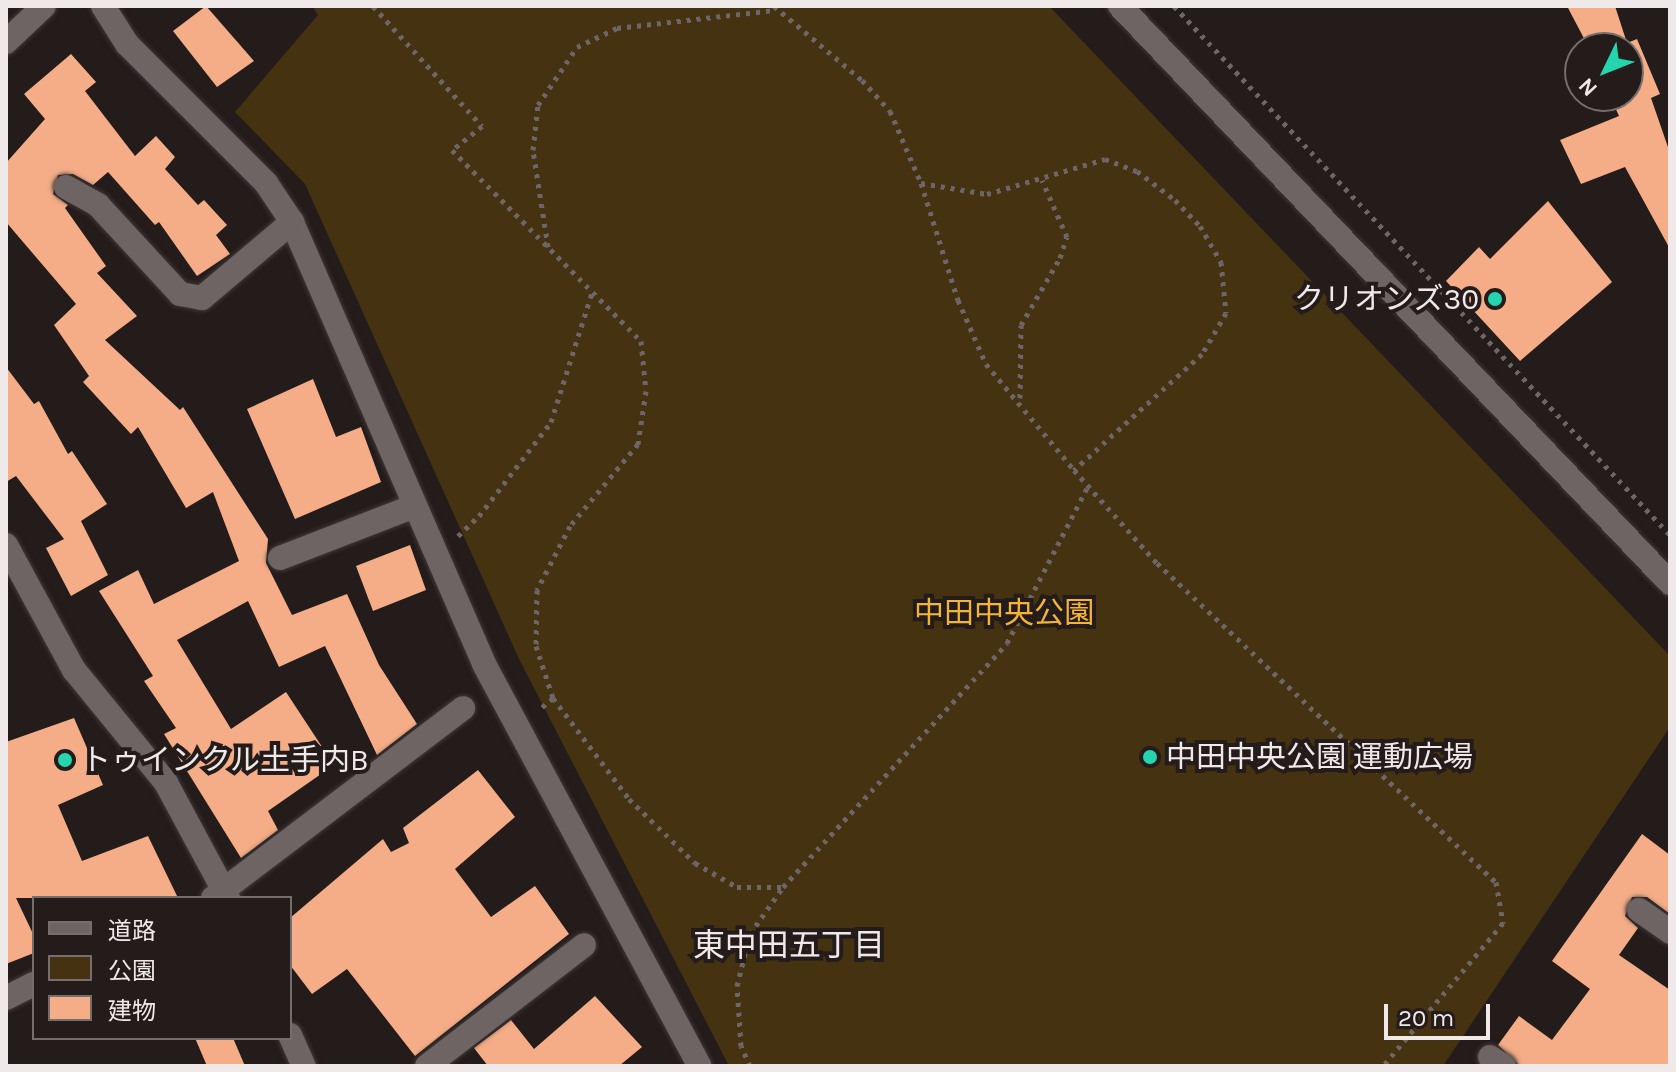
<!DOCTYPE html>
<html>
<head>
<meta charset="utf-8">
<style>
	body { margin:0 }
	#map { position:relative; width:1676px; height:1072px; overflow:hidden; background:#241b1b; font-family:Karla,"Noto Sans JP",sans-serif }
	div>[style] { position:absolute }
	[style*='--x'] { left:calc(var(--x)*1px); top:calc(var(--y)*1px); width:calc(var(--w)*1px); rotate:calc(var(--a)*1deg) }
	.green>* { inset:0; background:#443210 }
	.building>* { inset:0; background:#f4ad87 }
	.path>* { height:5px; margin-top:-2.5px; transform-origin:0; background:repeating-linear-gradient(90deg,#6e6666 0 4px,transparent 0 10px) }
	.roads { filter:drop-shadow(0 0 2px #3f3838) drop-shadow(0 0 2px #3f3838) }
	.minor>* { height:24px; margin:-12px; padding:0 12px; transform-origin:12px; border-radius:12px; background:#6f6464 }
	.dots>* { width:22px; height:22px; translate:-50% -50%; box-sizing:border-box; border:4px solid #241b1b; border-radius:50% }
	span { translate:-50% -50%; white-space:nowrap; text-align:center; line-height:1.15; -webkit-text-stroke:8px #241b1b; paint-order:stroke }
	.poi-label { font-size:30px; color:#f0e9e9 }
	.right { translate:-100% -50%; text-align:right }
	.left { translate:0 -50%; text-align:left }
	.park-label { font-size:30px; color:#f5b534 }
	.neighbourhood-label { font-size:32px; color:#f0e9e9 }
	.frame { position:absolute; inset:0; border:8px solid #f0e9e9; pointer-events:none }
	.legend { position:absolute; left:32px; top:896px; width:260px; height:144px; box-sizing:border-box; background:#241b1b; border:2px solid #766d6d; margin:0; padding:10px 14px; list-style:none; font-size:24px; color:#f0e9e9 }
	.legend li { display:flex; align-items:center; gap:16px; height:40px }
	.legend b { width:40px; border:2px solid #766d6d }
	.north { position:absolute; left:1564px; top:32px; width:80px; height:80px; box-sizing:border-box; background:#241b1b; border:2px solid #766d6d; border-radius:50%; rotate:227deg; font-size:22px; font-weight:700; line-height:32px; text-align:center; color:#f0e9e9 }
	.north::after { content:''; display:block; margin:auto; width:28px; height:36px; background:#25d5ae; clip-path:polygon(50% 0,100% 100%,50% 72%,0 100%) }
	.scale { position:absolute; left:1384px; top:1004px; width:106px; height:36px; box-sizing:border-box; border:4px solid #f0e9e9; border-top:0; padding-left:10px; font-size:24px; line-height:28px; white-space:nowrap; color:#f0e9e9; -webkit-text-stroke:6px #241b1b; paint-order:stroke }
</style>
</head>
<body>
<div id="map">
	<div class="green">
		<div style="clip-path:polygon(312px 6px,1049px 6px,1670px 656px,1670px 727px,1443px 1066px,729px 1066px,519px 659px,305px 184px,235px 112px,318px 15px)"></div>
	</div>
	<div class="building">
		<div style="clip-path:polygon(206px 6px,254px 61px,217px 87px,173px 31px)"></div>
		<div style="clip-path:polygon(1567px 6px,1615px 6px,1627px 43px,1637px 39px,1660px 94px,1651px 98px,1670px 153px,1670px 249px,1625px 167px,1581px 184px,1560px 140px,1619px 116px,1610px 96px,1628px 96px,1628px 48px,1589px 48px)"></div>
		<div style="clip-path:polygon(71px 54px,96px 82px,85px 91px,135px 156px,156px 136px,175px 157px,165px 169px,198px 205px,204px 200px,227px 225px,216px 235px,230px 254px,197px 276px,159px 222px,155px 225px,108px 172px,93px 185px,73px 174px,58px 175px,53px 194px,68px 205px,65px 208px,106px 266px,97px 273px,137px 316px,105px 340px,180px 410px,183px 407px,268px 539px,266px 563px,292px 615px,347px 594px,379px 665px,417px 724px,377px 755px,325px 646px,279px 667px,248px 601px,177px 640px,231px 729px,286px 692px,334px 765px,268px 811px,278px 830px,241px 858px,164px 734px,176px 728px,144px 681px,153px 676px,99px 591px,138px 570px,154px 604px,239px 561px,213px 492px,186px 508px,138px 427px,131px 434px,83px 382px,89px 376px,54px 325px,76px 304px,6px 222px,6px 163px,45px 119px,24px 94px)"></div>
		<div style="clip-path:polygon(1548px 201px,1612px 282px,1520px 361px,1446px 281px,1479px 247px,1490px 259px)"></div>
		<div style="clip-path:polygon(6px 367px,34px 404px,39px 401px,68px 454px,72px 451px,107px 504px,81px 521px,108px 575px,71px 596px,46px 548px,64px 539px,16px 476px,6px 482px)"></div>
		<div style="clip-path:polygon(313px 379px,336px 437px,361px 427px,381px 482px,295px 519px,247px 409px)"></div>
		<div style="clip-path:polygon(410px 545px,426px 590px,373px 611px,356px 566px)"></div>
		<div style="clip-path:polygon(74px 718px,103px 785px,58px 805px,82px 861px,148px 836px,178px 898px,16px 898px,34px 936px,34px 953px,6px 964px,6px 742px)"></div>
		<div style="clip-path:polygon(478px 770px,515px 817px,455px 869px,491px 917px,535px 886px,569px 934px,415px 1056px,347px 969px,312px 994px,290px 965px,290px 918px,383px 839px,391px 852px,409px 843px,403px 828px)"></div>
		<div style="clip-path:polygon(1642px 834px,1670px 855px,1670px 914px,1647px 897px,1632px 897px,1625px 916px,1638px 928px,1619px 955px,1670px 990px,1670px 1066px,1520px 1066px,1498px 1045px,1519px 1016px,1552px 1040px,1590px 989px,1552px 961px)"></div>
		<div style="clip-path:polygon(595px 996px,642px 1047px,619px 1066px,488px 1066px,474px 1048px,511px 1020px,534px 1049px)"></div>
		<div style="clip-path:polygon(195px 1038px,233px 1038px,245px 1066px,207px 1066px)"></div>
	</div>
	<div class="path">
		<div style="--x:373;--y:6;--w:162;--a:47.8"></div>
		<div style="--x:482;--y:126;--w:38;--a:141"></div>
		<div style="--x:452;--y:150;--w:269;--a:45.3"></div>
		<div style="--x:641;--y:341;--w:50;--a:84.3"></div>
		<div style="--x:646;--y:391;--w:54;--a:98.6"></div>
		<div style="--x:638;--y:444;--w:107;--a:129.7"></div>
		<div style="--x:570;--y:526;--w:72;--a:117.3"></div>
		<div style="--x:537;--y:590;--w:56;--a:91"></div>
		<div style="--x:536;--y:646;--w:55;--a:71.9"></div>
		<div style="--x:553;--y:698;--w:17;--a:140"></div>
		<div style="--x:774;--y:6;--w:115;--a:40.1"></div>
		<div style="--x:862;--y:80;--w:42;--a:47.9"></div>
		<div style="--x:890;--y:111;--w:78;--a:66.7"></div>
		<div style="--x:921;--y:183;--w:67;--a:9.5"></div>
		<div style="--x:987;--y:194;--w:123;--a:-16.5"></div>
		<div style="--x:1105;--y:159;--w:34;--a:21"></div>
		<div style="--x:1137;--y:171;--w:48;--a:37.3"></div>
		<div style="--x:1175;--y:200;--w:36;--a:46"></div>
		<div style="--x:1200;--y:226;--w:42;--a:59.7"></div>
		<div style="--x:1221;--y:262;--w:51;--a:84.4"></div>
		<div style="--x:1226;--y:313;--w:48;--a:120.3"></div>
		<div style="--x:1202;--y:354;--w:173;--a:137.8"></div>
		<div style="--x:1074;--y:470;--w:125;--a:48.3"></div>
		<div style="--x:1157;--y:563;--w:465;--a:43.3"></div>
		<div style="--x:1496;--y:882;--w:42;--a:80.3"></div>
		<div style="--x:1503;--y:923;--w:187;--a:130"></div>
		<div style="--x:1174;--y:6;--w:725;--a:46.84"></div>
		<div style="--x:921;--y:183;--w:123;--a:72.5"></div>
		<div style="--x:958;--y:300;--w:70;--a:66.4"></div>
		<div style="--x:986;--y:364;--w:138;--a:50.3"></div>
		<div style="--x:548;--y:247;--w:98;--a:-98.8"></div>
		<div style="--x:533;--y:150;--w:45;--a:-83.7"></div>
		<div style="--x:538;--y:105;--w:70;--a:-56.1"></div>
		<div style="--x:577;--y:47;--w:44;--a:-25.4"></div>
		<div style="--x:617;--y:28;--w:160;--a:-6.5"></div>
		<div style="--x:1020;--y:398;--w:73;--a:-89.2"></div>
		<div style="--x:1021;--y:325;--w:78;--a:-59.8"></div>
		<div style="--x:1060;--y:258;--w:22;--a:-72"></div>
		<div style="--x:1067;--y:237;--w:62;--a:-113.7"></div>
		<div style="--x:458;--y:536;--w:29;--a:-44"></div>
		<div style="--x:479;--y:516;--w:118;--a:-52.5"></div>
		<div style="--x:551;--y:422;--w:135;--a:-72.4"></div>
		<div style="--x:553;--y:698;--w:126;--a:53"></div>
		<div style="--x:629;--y:799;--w:92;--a:44.1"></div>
		<div style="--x:695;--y:863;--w:48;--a:29.7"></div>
		<div style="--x:737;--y:887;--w:46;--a:0"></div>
		<div style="--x:750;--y:1066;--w:22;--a:-114"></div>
		<div style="--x:741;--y:1046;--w:60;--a:-93.8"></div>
		<div style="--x:737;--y:986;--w:54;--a:-76"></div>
		<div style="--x:750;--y:934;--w:57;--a:-54.9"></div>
		<div style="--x:783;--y:887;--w:331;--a:-47.4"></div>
		<div style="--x:1007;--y:643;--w:174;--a:-62.7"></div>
	</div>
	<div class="roads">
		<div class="minor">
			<div style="--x:103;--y:6;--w:45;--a:57.7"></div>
			<div style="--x:127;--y:44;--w:197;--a:45"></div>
			<div style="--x:266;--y:183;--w:47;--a:56.3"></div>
			<div style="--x:292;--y:222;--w:482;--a:66.5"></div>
			<div style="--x:484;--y:664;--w:456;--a:61.8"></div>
			<div style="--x:1120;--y:6;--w:797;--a:46.37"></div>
			<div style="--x:6;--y:42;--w:52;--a:-43.5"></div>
			<div style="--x:66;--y:187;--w:37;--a:29"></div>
			<div style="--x:98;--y:205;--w:121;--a:47.3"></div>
			<div style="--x:180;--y:294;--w:22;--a:10"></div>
			<div style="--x:202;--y:298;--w:118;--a:-40.2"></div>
			<div style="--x:6;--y:545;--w:142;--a:61.5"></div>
			<div style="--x:74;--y:670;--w:146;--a:50.8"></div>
			<div style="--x:166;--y:783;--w:131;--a:61.7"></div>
			<div style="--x:280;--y:558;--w:145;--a:-21.1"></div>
			<div style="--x:213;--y:898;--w:314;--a:-37.2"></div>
			<div style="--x:1639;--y:910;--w:38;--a:35"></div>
			<div style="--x:6;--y:998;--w:31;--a:-27"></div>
			<div style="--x:290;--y:1035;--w:34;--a:66"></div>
			<div style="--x:1490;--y:1057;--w:17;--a:33"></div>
			<div style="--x:427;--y:1066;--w:198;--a:-37.6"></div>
		</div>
	</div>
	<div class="dots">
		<div style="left:1495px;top:299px;background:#25d5ae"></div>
		<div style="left:1150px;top:757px;background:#25d5ae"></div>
		<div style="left:65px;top:760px;background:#25d5ae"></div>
	</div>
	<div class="poi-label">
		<span class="right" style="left:1479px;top:299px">クリオンズ30</span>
		<span class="left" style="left:1166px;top:757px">中田中央公園 運動広場</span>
		<span class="left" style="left:81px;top:760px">トゥインクル土手内B</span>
	</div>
	<div class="park-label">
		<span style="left:1004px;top:613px">中田中央公園</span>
	</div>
	<div class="neighbourhood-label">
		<span style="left:789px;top:946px">東中田五丁目</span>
	</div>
	<div class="frame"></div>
	<ul class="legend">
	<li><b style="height:10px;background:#6f6464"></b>道路</li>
	<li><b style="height:22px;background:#443210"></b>公園</li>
	<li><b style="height:22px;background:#f4ad87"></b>建物</li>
	</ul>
	<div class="north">N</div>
	<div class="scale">20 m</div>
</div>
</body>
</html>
